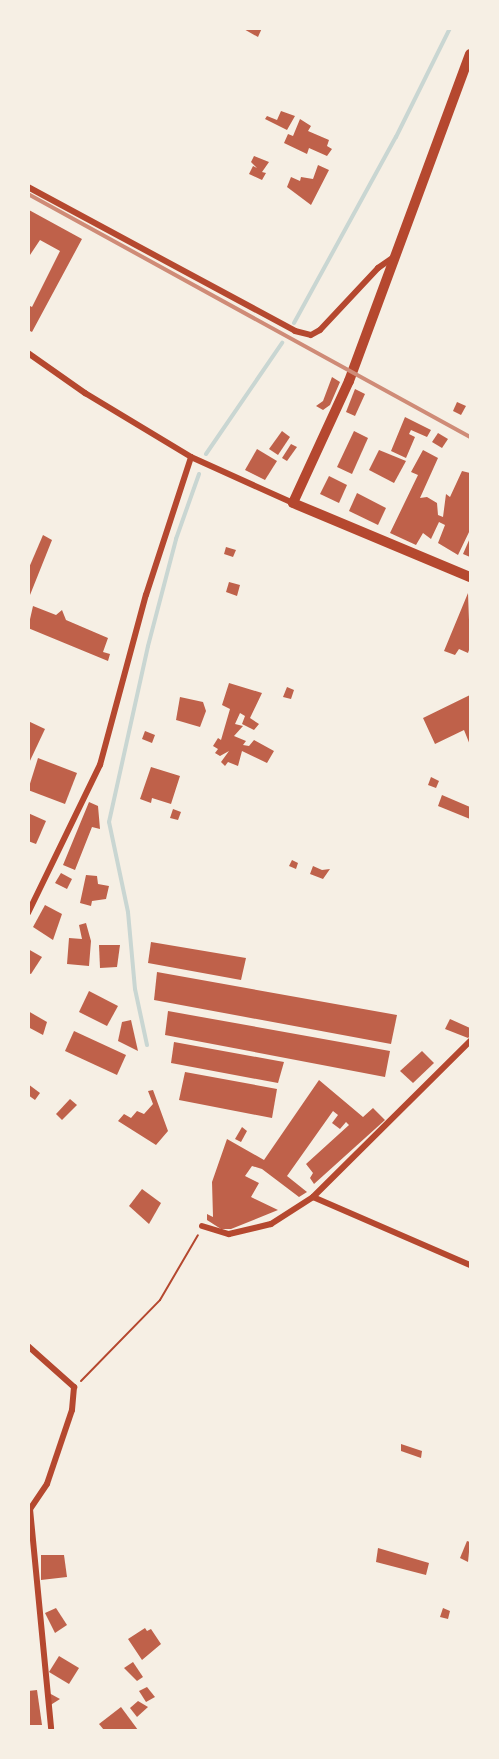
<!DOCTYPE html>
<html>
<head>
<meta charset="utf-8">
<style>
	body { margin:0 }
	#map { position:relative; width:499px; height:1759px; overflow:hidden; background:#f6efe4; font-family:"Space Grotesk",sans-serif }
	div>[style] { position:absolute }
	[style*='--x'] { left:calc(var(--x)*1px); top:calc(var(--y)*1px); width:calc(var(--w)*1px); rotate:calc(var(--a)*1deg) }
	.stream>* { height:4px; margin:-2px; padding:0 2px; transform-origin:2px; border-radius:2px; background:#c9d6d2 }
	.building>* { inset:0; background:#bf614a }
	.path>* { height:2px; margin:-1px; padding:0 1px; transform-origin:1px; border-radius:1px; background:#b5482f }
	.minor>* { height:6px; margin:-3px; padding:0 3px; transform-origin:3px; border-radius:3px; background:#b5482f }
	.secondary>* { height:10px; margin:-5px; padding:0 5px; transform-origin:5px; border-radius:5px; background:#b5482f }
	.rail>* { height:4px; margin:-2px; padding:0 2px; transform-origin:2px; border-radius:2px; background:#cf8b77 }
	span { translate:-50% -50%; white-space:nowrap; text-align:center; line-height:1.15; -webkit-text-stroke:4.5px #f6efe4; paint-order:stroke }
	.frame { position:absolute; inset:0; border:30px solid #f6efe4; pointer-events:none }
</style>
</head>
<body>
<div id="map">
	<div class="stream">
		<div style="--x:294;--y:323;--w:212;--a:-61.3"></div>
		<div style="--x:396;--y:137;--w:122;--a:-63.6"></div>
		<div style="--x:206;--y:454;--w:135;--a:-55.6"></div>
		<div style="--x:147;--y:1045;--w:57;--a:-102.1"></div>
		<div style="--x:135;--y:989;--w:77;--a:-95.2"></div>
		<div style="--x:128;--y:912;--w:92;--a:-101.9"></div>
		<div style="--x:109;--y:822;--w:180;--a:-77.5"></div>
		<div style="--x:148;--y:646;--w:111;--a:-75.3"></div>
		<div style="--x:176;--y:539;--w:69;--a:-70.5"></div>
	</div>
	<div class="building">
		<div style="clip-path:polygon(242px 28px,262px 28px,258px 37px)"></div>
		<div style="clip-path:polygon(281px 111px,295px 116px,287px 130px,265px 119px,267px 116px,277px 120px)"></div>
		<div style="clip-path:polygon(300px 119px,311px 126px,308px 131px,329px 140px,327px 146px,332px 149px,327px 156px,309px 148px,307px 154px,284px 143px,288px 134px,293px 136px)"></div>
		<div style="clip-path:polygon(254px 156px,269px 162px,262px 172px,266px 173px,262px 180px,249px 174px,253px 166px,257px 168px,251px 162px)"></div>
		<div style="clip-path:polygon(318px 165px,329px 170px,311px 205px,287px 187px,291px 177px,300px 181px,301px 177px,313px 179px)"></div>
		<div style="clip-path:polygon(29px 210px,82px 239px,32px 332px,28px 330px,28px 305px,32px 307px,60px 251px,40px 240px,28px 258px)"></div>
		<div style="clip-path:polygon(332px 377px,340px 382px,330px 405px,323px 410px,316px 406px,323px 401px)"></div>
		<div style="clip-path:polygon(355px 389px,365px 394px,355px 416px,346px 412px)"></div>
		<div style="clip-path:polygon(457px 402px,466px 406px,461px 415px,453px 411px)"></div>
		<div style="clip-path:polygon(405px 417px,431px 430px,427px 437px,411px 430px,409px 434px,415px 437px,406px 458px,391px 451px)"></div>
		<div style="clip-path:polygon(282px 431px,290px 437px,278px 455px,269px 449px)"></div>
		<div style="clip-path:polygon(354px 431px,368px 438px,352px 474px,337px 467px)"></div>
		<div style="clip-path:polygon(438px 433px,448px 439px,442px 448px,432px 442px)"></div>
		<div style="clip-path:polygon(291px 444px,297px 447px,287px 461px,282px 458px)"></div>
		<div style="clip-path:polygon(257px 449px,277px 461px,265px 480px,245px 470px)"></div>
		<div style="clip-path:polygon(379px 450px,406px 461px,394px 483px,369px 470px)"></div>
		<div style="clip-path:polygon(423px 450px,438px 458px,420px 498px,427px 497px,437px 503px,438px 515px,443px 517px,446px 494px,450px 497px,462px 471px,470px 473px,470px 530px,458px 555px,438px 543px,445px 525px,439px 522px,431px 539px,423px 533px,416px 545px,390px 533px,418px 475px,411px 472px)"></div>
		<div style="clip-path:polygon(329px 476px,347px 485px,339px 503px,320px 494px)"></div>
		<div style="clip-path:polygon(357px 493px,386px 508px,378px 525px,349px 511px)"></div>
		<div style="clip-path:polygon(43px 535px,52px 540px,28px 600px,28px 570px)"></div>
		<div style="clip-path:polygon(470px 538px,470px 557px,463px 554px)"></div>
		<div style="clip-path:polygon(226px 547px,236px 550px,233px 557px,224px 554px)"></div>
		<div style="clip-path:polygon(229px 582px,240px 585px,237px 596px,226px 592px)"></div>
		<div style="clip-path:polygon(468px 593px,470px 647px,468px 653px,459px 649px,455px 655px,444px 651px)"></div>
		<div style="clip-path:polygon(33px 606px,56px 615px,62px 610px,66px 620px,108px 638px,103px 652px,110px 654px,108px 661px,28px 628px)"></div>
		<div style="clip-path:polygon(229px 683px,262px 693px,250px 718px,259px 724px,254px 730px,242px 724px,245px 716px,240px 713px,235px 724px,243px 726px,234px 736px,246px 741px,243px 745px,249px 746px,254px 740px,274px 751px,267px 763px,242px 751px,238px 766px,228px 762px,225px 766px,221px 762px,229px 751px,220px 756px,215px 753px,218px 749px,213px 746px,218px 738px,221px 740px,230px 709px,222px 705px)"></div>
		<div style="clip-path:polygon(287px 687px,294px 690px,291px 699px,283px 697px)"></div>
		<div style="clip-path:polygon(470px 695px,470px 745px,464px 730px,435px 744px,423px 718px)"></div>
		<div style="clip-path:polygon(180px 697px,203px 702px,206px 711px,200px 727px,176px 720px)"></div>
		<div style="clip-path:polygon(28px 721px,45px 729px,28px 765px)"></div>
		<div style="clip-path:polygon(145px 731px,155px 735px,152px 743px,142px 739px)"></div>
		<div style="clip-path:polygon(38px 758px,77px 773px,65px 804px,28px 790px)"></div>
		<div style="clip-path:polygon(151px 767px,180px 776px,171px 804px,152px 798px,151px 803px,140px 799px)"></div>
		<div style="clip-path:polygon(431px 777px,439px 781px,436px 788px,428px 785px)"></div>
		<div style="clip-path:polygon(442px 795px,470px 807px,470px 819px,438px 806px)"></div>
		<div style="clip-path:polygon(89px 802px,98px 806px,100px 829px,92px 827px,75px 870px,63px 865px)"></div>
		<div style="clip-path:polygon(173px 809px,181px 812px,178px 820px,170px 818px)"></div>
		<div style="clip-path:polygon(28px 813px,46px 821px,36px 844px,28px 841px)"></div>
		<div style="clip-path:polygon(292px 860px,298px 863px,296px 869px,289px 866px)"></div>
		<div style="clip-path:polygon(313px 866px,322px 870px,330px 869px,323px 879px,310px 874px)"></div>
		<div style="clip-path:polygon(61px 873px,72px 879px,67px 889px,55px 883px)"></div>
		<div style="clip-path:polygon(86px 875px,97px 876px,98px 884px,109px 886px,106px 899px,92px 901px,91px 906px,80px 903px)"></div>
		<div style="clip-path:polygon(45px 905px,62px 914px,53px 940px,33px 927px)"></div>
		<div style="clip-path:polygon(86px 923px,91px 941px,89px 966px,67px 964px,69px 938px,82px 939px,79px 925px)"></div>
		<div style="clip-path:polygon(151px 942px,246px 958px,241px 980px,148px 963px)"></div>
		<div style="clip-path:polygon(99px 945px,120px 945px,117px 967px,100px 968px)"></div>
		<div style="clip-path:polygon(28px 949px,42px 957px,31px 974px,28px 973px)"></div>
		<div style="clip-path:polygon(157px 972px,397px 1015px,391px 1044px,154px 1000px)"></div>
		<div style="clip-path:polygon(89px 991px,118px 1006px,107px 1026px,79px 1012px)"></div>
		<div style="clip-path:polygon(28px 1011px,47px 1022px,43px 1035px,28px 1027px)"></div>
		<div style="clip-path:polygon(168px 1011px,390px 1051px,385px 1077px,165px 1035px)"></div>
		<div style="clip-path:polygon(450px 1019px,470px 1028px,470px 1036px,468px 1038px,445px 1029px)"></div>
		<div style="clip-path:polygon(131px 1020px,138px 1051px,118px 1041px,122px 1022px)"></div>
		<div style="clip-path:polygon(74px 1031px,126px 1055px,117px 1075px,65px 1051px)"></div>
		<div style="clip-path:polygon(174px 1042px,284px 1062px,278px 1083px,171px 1063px)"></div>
		<div style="clip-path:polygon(422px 1051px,434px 1063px,413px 1083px,400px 1071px)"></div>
		<div style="clip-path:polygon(185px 1072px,277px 1089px,272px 1118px,179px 1100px)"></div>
		<div style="clip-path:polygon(319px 1080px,363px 1117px,373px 1108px,385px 1120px,314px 1184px,310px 1178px,313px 1173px,306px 1164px,349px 1125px,346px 1122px,340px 1129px,332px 1123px,338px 1115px,333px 1111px,287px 1176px,307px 1192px,299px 1197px,262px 1169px,252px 1166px,245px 1176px,259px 1183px,251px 1197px,278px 1210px,231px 1229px,221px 1229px,207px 1220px,207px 1214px,213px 1217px,212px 1182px,227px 1139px,264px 1160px)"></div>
		<div style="clip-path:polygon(28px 1084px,40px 1093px,35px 1100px,28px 1095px)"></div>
		<div style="clip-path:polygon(153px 1090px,168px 1131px,156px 1145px,118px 1121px,124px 1114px,131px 1118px,137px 1111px,144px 1114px,153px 1104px,148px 1091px)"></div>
		<div style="clip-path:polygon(70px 1099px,77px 1105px,62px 1120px,56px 1114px)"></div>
		<div style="clip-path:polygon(242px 1127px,247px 1131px,241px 1142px,235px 1139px)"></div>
		<div style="clip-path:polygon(142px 1189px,161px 1203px,149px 1224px,129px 1206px)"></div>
		<div style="clip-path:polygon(401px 1444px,422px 1451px,421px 1458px,401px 1451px)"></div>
		<div style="clip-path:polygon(467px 1541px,470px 1542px,468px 1562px,460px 1558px)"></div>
		<div style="clip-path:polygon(378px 1548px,429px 1563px,426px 1575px,376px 1562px)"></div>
		<div style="clip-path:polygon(41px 1555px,64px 1555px,67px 1577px,41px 1580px)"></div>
		<div style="clip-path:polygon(56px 1608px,67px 1625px,55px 1633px,45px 1613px)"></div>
		<div style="clip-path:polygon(443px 1608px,450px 1611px,448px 1619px,440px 1617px)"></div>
		<div style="clip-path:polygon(145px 1628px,147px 1631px,151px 1629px,161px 1644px,142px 1660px,128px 1639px)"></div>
		<div style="clip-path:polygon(59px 1656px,79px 1668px,69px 1684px,49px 1672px)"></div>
		<div style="clip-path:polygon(133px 1662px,143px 1677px,137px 1681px,124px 1668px)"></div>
		<div style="clip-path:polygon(147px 1687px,155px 1697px,146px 1702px,139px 1691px)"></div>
		<div style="clip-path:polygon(37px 1690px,42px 1725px,28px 1725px,28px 1691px)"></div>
		<div style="clip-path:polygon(49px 1693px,60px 1699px,49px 1706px)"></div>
		<div style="clip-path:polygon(138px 1701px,148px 1707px,137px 1717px,130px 1708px)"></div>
		<div style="clip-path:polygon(121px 1707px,138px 1730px,104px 1730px,99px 1724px)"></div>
	</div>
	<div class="path">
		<div style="--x:81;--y:1381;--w:113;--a:-45.7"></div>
		<div style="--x:160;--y:1300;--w:75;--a:-59.7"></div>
	</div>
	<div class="minor">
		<div style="--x:28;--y:187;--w:303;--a:28.3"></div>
		<div style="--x:295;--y:331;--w:16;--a:14"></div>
		<div style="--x:311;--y:335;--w:10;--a:-29"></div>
		<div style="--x:320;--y:330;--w:85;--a:-46.9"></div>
		<div style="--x:378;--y:268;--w:19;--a:-35"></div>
		<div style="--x:28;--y:353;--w:70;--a:35.1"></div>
		<div style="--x:85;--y:393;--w:124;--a:31.1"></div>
		<div style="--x:191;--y:457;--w:112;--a:24.3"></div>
		<div style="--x:28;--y:913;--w:165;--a:-64.1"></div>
		<div style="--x:100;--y:765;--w:176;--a:-74.9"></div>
		<div style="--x:146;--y:595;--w:145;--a:-71.9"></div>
		<div style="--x:313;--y:1197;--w:171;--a:23.4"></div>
		<div style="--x:202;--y:1226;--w:28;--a:17"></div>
		<div style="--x:229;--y:1234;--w:43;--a:-13.4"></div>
		<div style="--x:271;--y:1224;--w:50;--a:-32.7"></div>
		<div style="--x:313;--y:1197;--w:221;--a:-44.8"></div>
		<div style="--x:28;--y:1346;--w:62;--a:41.7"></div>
		<div style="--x:74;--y:1387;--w:23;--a:95"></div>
		<div style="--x:72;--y:1410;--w:78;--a:108.7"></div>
		<div style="--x:47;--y:1484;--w:34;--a:124"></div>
		<div style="--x:30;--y:1509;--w:220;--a:84.5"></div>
	</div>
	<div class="secondary">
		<div style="--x:470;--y:54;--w:349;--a:110.3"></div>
		<div style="--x:349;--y:381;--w:134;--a:114.7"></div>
		<div style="--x:293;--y:503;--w:192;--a:22.7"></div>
	</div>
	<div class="rail">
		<div style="--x:28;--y:194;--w:504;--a:28.8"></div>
	</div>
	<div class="frame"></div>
</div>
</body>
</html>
